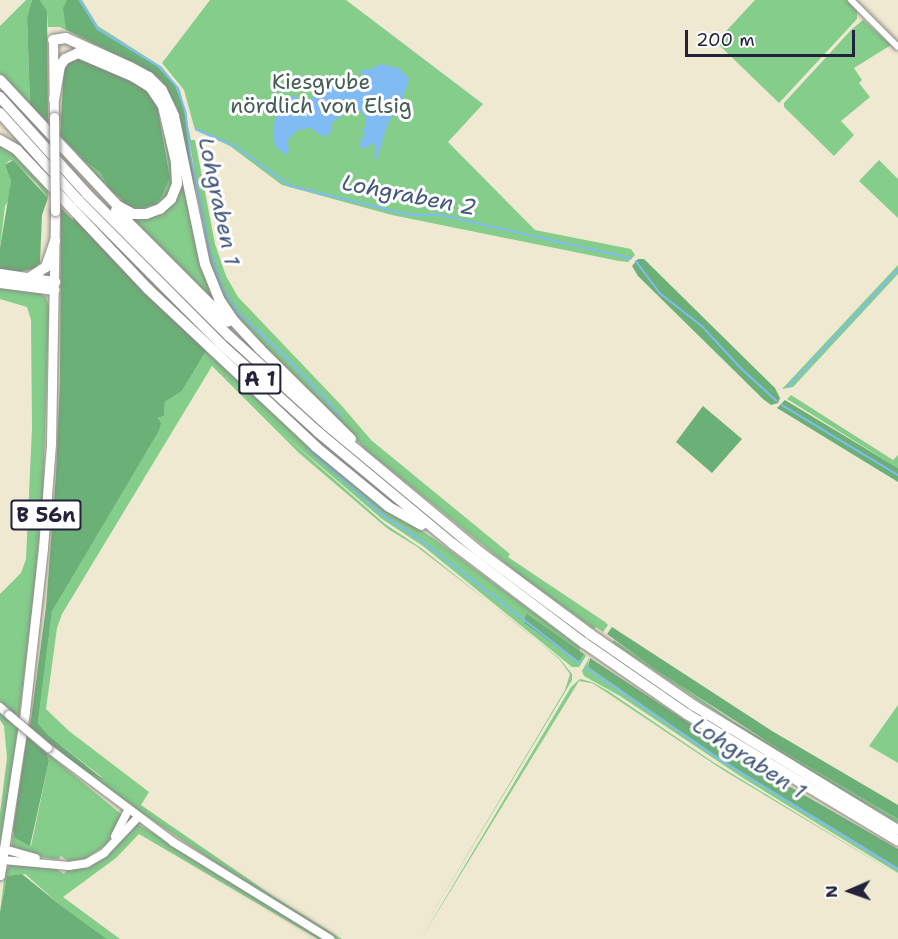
<!DOCTYPE html>
<html>
<head>
<meta charset="utf-8">
<style>
	body { margin:0 }
	#map { position:relative; width:898px; height:939px; overflow:hidden; background:#f0e9d1; font-family:"Shantell Sans",sans-serif }
	div>[style] { position:absolute }
	[style*='--x'] { left:calc(var(--x)*1px); top:calc(var(--y)*1px); width:calc(var(--w)*1px); rotate:calc(var(--a)*1deg) }
	.green>* { inset:0; background:#84cd8a }
	.forest>* { inset:0; background:#6bb076 }
	.water>* { inset:0; background:#81bbf3 }
	.stream>* { height:1.5px; margin:-0.75px; padding:0 0.75px; transform-origin:0.75px; border-radius:0.75px; background:#81bbf3 }
	.roads { filter:drop-shadow(0 0 2px #898686) drop-shadow(0 0 2px #898686) }
	.street>* { height:6px; margin:-3px; padding:0 3px; transform-origin:3px; border-radius:3px; background:#fff }
	.secondary>* { height:8px; margin:-4px; padding:0 4px; transform-origin:4px; border-radius:4px; background:#fff }
	.primary>* { height:9px; margin:-4.5px; padding:0 4.5px; transform-origin:4.5px; border-radius:4.5px; background:#fff }
	.highway>* { height:10px; margin:-5px; padding:0 5px; transform-origin:5px; border-radius:5px; background:#fff }
	.bridges { filter:drop-shadow(0 0 2px #898686) drop-shadow(0 0 2px #898686) }
	.secondary-bridge>* { height:8px; margin:-4px; padding:0 4px; transform-origin:4px; border-radius:4px; background:#fff }
	.primary-bridge>* { height:9px; margin:-4.5px; padding:0 4.5px; transform-origin:4.5px; border-radius:4.5px; background:#fff }
	span { translate:-50% -50%; white-space:nowrap; text-align:center; line-height:1.15; -webkit-text-stroke:6px #fff; paint-order:stroke }
	.shield-label span { padding:2px 4px; background:#fff; border:2px solid; border-radius:4px; -webkit-text-stroke-width:0 }
	.shield-label { font-size:20px; color:#22223b; font-weight:700 }
	.park-label { font-size:21px; color:#445e57 }
	.water-label { font-size:22px; color:#43587b; font-style:italic }
	.north { position:absolute; left:820px; top:861px; width:60px; height:60px; -webkit-text-stroke:4px #fff; paint-order:stroke; rotate:268deg; font-size:16px; font-weight:700; line-height:24px; text-align:center; color:#22223b }
	.north::after { content:''; display:block; margin:auto; width:21px; height:27px; background:#22223b; clip-path:polygon(50% 0,100% 100%,50% 72%,0 100%) }
	.scale { position:absolute; left:685px; top:30px; width:170px; height:27px; box-sizing:border-box; border:3px solid #22223b; border-top:0; padding-left:8px; font-size:18px; line-height:21px; white-space:nowrap; color:#22223b; -webkit-text-stroke:4px #fff; paint-order:stroke }
</style>
</head>
<body>
<div id="map">
	<div class="green">
		<div style="clip-path:polygon(26px 0,32px 0,27px 17px,30px 105px,0 75px,0 26px)"></div>
		<div style="clip-path:polygon(40px 0,67px 0,126px 58px,161px 80px,168px 92px,115px 55px,60px 27px,48px 27px,47px 11px)"></div>
		<div style="clip-path:polygon(79px 0,82px 0,98px 26px,162px 67px,180px 90px,191px 140px,195px 140px,215px 244px,226px 276px,238px 297px,342px 406px,371px 440px,510px 554px,508px 557px,605px 622px,608px 625px,603px 632px,596px 627px,594px 629px,520px 575px,366px 450px,331px 412px,238px 321px,212px 277px,184px 108px,175px 85px,156px 65px,99px 32px)"></div>
		<div style="clip-path:polygon(210px 0,346px 0,483px 104px,448px 142px,535px 230px,631px 249px,635px 255px,628px 262px,619px 261px,392px 215px,282px 185px,230px 146px,195px 130px,184px 90px,162px 63px)"></div>
		<div style="clip-path:polygon(755px 0,848px 0,857px 11px,857px 19px,779px 103px,716px 42px)"></div>
		<div style="clip-path:polygon(863px 20px,891px 45px,854px 68px,862px 80px,859px 83px,870px 97px,841px 121px,854px 135px,834px 156px,784px 107px,784px 103px,852px 29px)"></div>
		<div style="clip-path:polygon(68px 43px,144px 77px,163px 95px,172px 119px,204px 270px,222px 311px,126px 215px,138px 217px,155px 215px,168px 206px,178px 190px,179px 166px,163px 100px,156px 90px,142px 78px)"></div>
		<div style="clip-path:polygon(160px 114px,174px 167px,173px 186px,162px 204px,144px 211px,125px 208px,73px 151px,101px 173px,119px 199px,141px 208px,161px 198px,170px 178px)"></div>
		<div style="clip-path:polygon(0 143px,8px 148px,48px 191px,48px 198px,36px 183px,12px 160px,9px 161px,5px 165px,11px 180px,10px 197px,5px 206px,0 248px)"></div>
		<div style="clip-path:polygon(879px 160px,898px 179px,898px 218px,859px 181px)"></div>
		<div style="clip-path:polygon(898px 265px,898px 274px,793px 387px,782px 389px)"></div>
		<div style="clip-path:polygon(0 286px,41px 293px,46px 297px,49px 307px,43px 495px,33px 603px,19px 717px,0 702px,0 594px,21px 573px,26px 559px,32px 428px,31px 320px,27px 307px,0 299px)"></div>
		<div style="clip-path:polygon(206px 351px,283px 422px,397px 515px,433px 538px,581px 648px,579px 651px,526px 613px,524px 623px,576px 661px,584px 654px,586px 656px,579px 667px,572px 667px,423px 546px,382px 519px,277px 429px,385px 524px,421px 548px,559px 658px,572px 674px,572px 680px,565px 692px,417px 939px,565px 690px,570px 674px,559px 659px,521px 627px,416px 546px,388px 529px,299px 453px,212px 366px,62px 614px,57px 628px,46px 709px,69px 731px,149px 792px,141px 805px,273px 896px,342px 939px,335px 939px,262px 894px,99px 784px,49px 744px,83px 770px,103px 778px,48px 735px,38px 723px,52px 610px,159px 431px,160px 423px,158px 418px,164px 416px,165px 402px,182px 391px)"></div>
		<div style="clip-path:polygon(791px 395px,893px 460px,898px 455px,898px 468px,787px 399px)"></div>
		<div style="clip-path:polygon(614px 640px,733px 721px,898px 819px,898px 823px,781px 754px,704px 704px,612px 642px)"></div>
		<div style="clip-path:polygon(589px 658px,588px 667px,726px 763px,898px 868px,898px 873px,743px 778px,620px 696px,584px 676px,582px 671px)"></div>
		<div style="clip-path:polygon(580px 679px,592px 682px,608px 691px,713px 762px,898px 875px,723px 770px,609px 694px,592px 683px,579px 681px,421px 939px,571px 687px)"></div>
		<div style="clip-path:polygon(898px 705px,898px 763px,869px 746px)"></div>
		<div style="clip-path:polygon(0 713px,18px 729px,0 846px,0 813px,7px 758px,4px 726px,0 720px)"></div>
		<div style="clip-path:polygon(47px 753px,121px 814px,121px 818px,107px 844px,85px 859px,68px 861px,61px 856px,59px 859px,52px 859px,29px 854px,12px 846px,13px 830px,14px 835px,31px 846px,49px 761px)"></div>
		<div style="clip-path:polygon(137px 824px,145px 828px,325px 939px,318px 939px,139px 834px,116px 858px,63px 897px,120px 939px,107px 939px,59px 904px,25px 874px,7px 876px,0 912px,5px 872px,10px 865px,53px 867px,64px 874px,67px 870px,90px 867px,108px 855px)"></div>
	</div>
	<div class="forest">
		<div style="clip-path:polygon(32px 0,40px 0,47px 11px,48px 125px,30px 105px,27px 17px)"></div>
		<div style="clip-path:polygon(67px 0,79px 0,99px 31px,156px 65px,175px 85px,184px 108px,200px 224px,177px 108px,161px 80px,144px 68px,66px 29px,63px 8px)"></div>
		<div style="clip-path:polygon(77px 57px,135px 80px,156px 98px,170px 178px,161px 198px,154px 204px,141px 208px,128px 206px,109px 188px,101px 173px,85px 161px,60px 136px,64px 66px)"></div>
		<div style="clip-path:polygon(13px 160px,48px 198px,42px 215px,40px 263px,33px 269px,19px 272px,0 270px,0 248px,11px 181px,5px 165px)"></div>
		<div style="clip-path:polygon(61px 208px,73px 220px,73px 216px,206px 351px,182px 391px,165px 402px,164px 416px,158px 418px,161px 423px,159px 431px,52px 611px,38px 723px,48px 735px,104px 780px,83px 770px,30px 727px,46px 607px,56px 474px,60px 381px)"></div>
		<div style="clip-path:polygon(638px 259px,644px 259px,775px 388px,780px 398px,778px 403px,771px 405px,763px 399px,638px 276px,632px 266px)"></div>
		<div style="clip-path:polygon(785px 400px,898px 468px,898px 482px,777px 408px)"></div>
		<div style="clip-path:polygon(703px 406px,742px 439px,712px 473px,676px 442px)"></div>
		<div style="clip-path:polygon(526px 613px,584px 654px,580px 660px,576px 661px,524px 623px)"></div>
		<div style="clip-path:polygon(612px 627px,772px 731px,898px 805px,898px 819px,776px 747px,658px 671px,607px 634px)"></div>
		<div style="clip-path:polygon(590px 658px,759px 769px,898px 849px,898px 868px,726px 763px,588px 667px)"></div>
		<div style="clip-path:polygon(27px 736px,47px 754px,49px 761px,30px 846px,15px 838px,13px 830px)"></div>
		<div style="clip-path:polygon(22px 874px,59px 904px,107px 939px,0 939px,0 912px,7px 876px)"></div>
	</div>
	<div class="water">
		<div style="clip-path:polygon(381px 64px,400px 69px,409px 79px,399px 110px,390px 119px,386px 129px,377px 159px,374px 158px,376px 147px,373px 143px,364px 149px,360px 147px,361px 139px,366px 133px,361px 131px,366px 126px,366px 116px,354px 108px,334px 121px,331px 125px,332px 131px,324px 137px,310px 128px,298px 130px,290px 137px,287px 142px,289px 151px,286px 155px,275px 146px,273px 130px,276px 113px,293px 95px,297px 98px,297px 105px,310px 105px,315px 90px,325px 79px,335px 82px,349px 78px,348px 85px,352px 78px,358px 81px,361px 79px,361px 69px,369px 70px)"></div>
	</div>
	<div class="stream">
		<div style="--x:80;--y:0;--w:34;--a:58"></div>
		<div style="--x:98;--y:29;--w:73;--a:31.5"></div>
		<div style="--x:160;--y:67;--w:28;--a:49"></div>
		<div style="--x:178;--y:88;--w:25;--a:72"></div>
		<div style="--x:186;--y:112;--w:45;--a:83.7"></div>
		<div style="--x:191;--y:157;--w:96;--a:78.6"></div>
		<div style="--x:210;--y:251;--w:42;--a:70.7"></div>
		<div style="--x:224;--y:291;--w:28;--a:55"></div>
		<div style="--x:240;--y:314;--w:64;--a:43.1"></div>
		<div style="--x:287;--y:358;--w:77;--a:46.6"></div>
		<div style="--x:340;--y:414;--w:4;--a:90"></div>
		<div style="--x:196;--y:129;--w:43;--a:23.6"></div>
		<div style="--x:235;--y:146;--w:69;--a:35.5"></div>
		<div style="--x:291;--y:186;--w:122;--a:13.7"></div>
		<div style="--x:410;--y:215;--w:31;--a:0"></div>
		<div style="--x:441;--y:215;--w:195;--a:12.8"></div>
		<div style="--x:636;--y:261;--w:40;--a:53"></div>
		<div style="--x:660;--y:293;--w:53;--a:38.2"></div>
		<div style="--x:702;--y:326;--w:59;--a:47.1"></div>
		<div style="--x:742;--y:369;--w:47;--a:42.4"></div>
		<div style="--x:788;--y:387;--w:161;--a:-46.8"></div>
		<div style="--x:782;--y:405;--w:135;--a:31.1"></div>
		<div style="--x:309;--y:449;--w:104;--a:41.5"></div>
		<div style="--x:387;--y:518;--w:40;--a:32.9"></div>
		<div style="--x:421;--y:540;--w:201;--a:37.7"></div>
		<div style="--x:587;--y:668;--w:168;--a:34.4"></div>
		<div style="--x:726;--y:763;--w:202;--a:31.6"></div>
	</div>
	<div class="roads">
		<div class="street">
			<div style="--x:851;--y:0;--w:66;--a:45"></div>
		</div>
		<div class="secondary">
			<div style="--x:0;--y:707;--w:12;--a:42"></div>
			<div style="--x:48;--y:748;--w:156;--a:36.9"></div>
			<div style="--x:173;--y:842;--w:185;--a:31.7"></div>
			<div style="--x:115;--y:836;--w:29;--a:-63"></div>
			<div style="--x:4;--y:849;--w:33;--a:16"></div>
			<div style="--x:3;--y:860;--w:66;--a:5.2"></div>
			<div style="--x:69;--y:866;--w:18;--a:-9"></div>
			<div style="--x:87;--y:863;--w:20;--a:-30"></div>
			<div style="--x:104;--y:853;--w:50;--a:-46.6"></div>
		</div>
		<div class="primary">
			<div style="--x:53;--y:40;--w:77;--a:89.3"></div>
			<div style="--x:0;--y:875;--w:166;--a:-81.3"></div>
			<div style="--x:25;--y:711;--w:164;--a:-83.7"></div>
			<div style="--x:43;--y:548;--w:105;--a:-85.6"></div>
			<div style="--x:51;--y:443;--w:232;--a:-89"></div>
		</div>
		<div class="highway">
			<div style="--x:53;--y:40;--w:13;--a:-9"></div>
			<div style="--x:66;--y:38;--w:70;--a:24.4"></div>
			<div style="--x:130;--y:67;--w:21;--a:28"></div>
			<div style="--x:149;--y:77;--w:18;--a:45"></div>
			<div style="--x:162;--y:90;--w:29;--a:65"></div>
			<div style="--x:174;--y:116;--w:151;--a:78.2"></div>
			<div style="--x:205;--y:264;--w:38;--a:68"></div>
			<div style="--x:219;--y:299;--w:25;--a:56"></div>
			<div style="--x:233;--y:320;--w:40;--a:47"></div>
			<div style="--x:260;--y:349;--w:128;--a:44.7"></div>
			<div style="--x:0;--y:80;--w:173;--a:46.9"></div>
			<div style="--x:118;--y:206;--w:17;--a:28"></div>
			<div style="--x:133;--y:214;--w:13;--a:0"></div>
			<div style="--x:146;--y:214;--w:15;--a:-20"></div>
			<div style="--x:160;--y:209;--w:15;--a:-42"></div>
			<div style="--x:171;--y:199;--w:16;--a:-68"></div>
			<div style="--x:177;--y:184;--w:22;--a:-93"></div>
			<div style="--x:176;--y:162;--w:57;--a:-103.1"></div>
			<div style="--x:163;--y:106;--w:23;--a:-124"></div>
			<div style="--x:150;--y:87;--w:19;--a:-148"></div>
			<div style="--x:134;--y:77;--w:61;--a:-156.8"></div>
			<div style="--x:78;--y:53;--w:14;--a:155"></div>
			<div style="--x:65;--y:59;--w:9;--a:126"></div>
			<div style="--x:60;--y:66;--w:34;--a:100"></div>
			<div style="--x:0;--y:97;--w:130;--a:48.1"></div>
			<div style="--x:87;--y:194;--w:201;--a:45"></div>
			<div style="--x:229;--y:336;--w:134;--a:42.3"></div>
			<div style="--x:328;--y:426;--w:199;--a:39.7"></div>
			<div style="--x:481;--y:553;--w:136;--a:36.6"></div>
			<div style="--x:590;--y:634;--w:125;--a:34.6"></div>
			<div style="--x:693;--y:705;--w:240;--a:31.4"></div>
			<div style="--x:0;--y:113;--w:118;--a:48.1"></div>
			<div style="--x:79;--y:201;--w:202;--a:45.2"></div>
			<div style="--x:221;--y:344;--w:131;--a:42.2"></div>
			<div style="--x:318;--y:432;--w:175;--a:39.7"></div>
			<div style="--x:453;--y:544;--w:164;--a:37.1"></div>
			<div style="--x:584;--y:643;--w:125;--a:34.6"></div>
			<div style="--x:687;--y:714;--w:246;--a:31"></div>
			<div style="--x:0;--y:140;--w:20;--a:30"></div>
			<div style="--x:17;--y:150;--w:191;--a:46.7"></div>
			<div style="--x:148;--y:289;--w:231;--a:43.2"></div>
			<div style="--x:316;--y:447;--w:94;--a:39.4"></div>
			<div style="--x:389;--y:507;--w:37;--a:29"></div>
			<div style="--x:116;--y:210;--w:158;--a:45"></div>
			<div style="--x:0;--y:274;--w:56;--a:8.3"></div>
			<div style="--x:29;--y:278;--w:20;--a:-33"></div>
			<div style="--x:46;--y:267;--w:28;--a:-71"></div>
			<div style="--x:0;--y:283;--w:55;--a:7.3"></div>
		</div>
	</div>
	<div class="bridges">
		<div class="secondary-bridge">
			<div style="--x:9;--y:715;--w:51;--a:40.2"></div>
		</div>
		<div class="primary-bridge">
			<div style="--x:54;--y:117;--w:94;--a:89.4"></div>
		</div>
	</div>
	<div class="shield-label">
		<span style="left:260px;top:379px">A 1</span>
		<span style="left:46px;top:515px">B 56n</span>
	</div>
	<div class="park-label">
		<span style="left:321px;top:94px">Kiesgrube<br>nördlich von Elsig</span>
	</div>
	<div class="water-label">
		<span style="left:409px;top:195px;rotate:11deg">Lohgraben 2</span>
		<span style="left:219px;top:201px;rotate:78deg">Lohgraben 1</span>
		<span style="left:749px;top:758px;rotate:33deg">Lohgraben 1</span>
	</div>
	<div class="north">N</div>
	<div class="scale">200 m</div>
</div>
</body>
</html>
